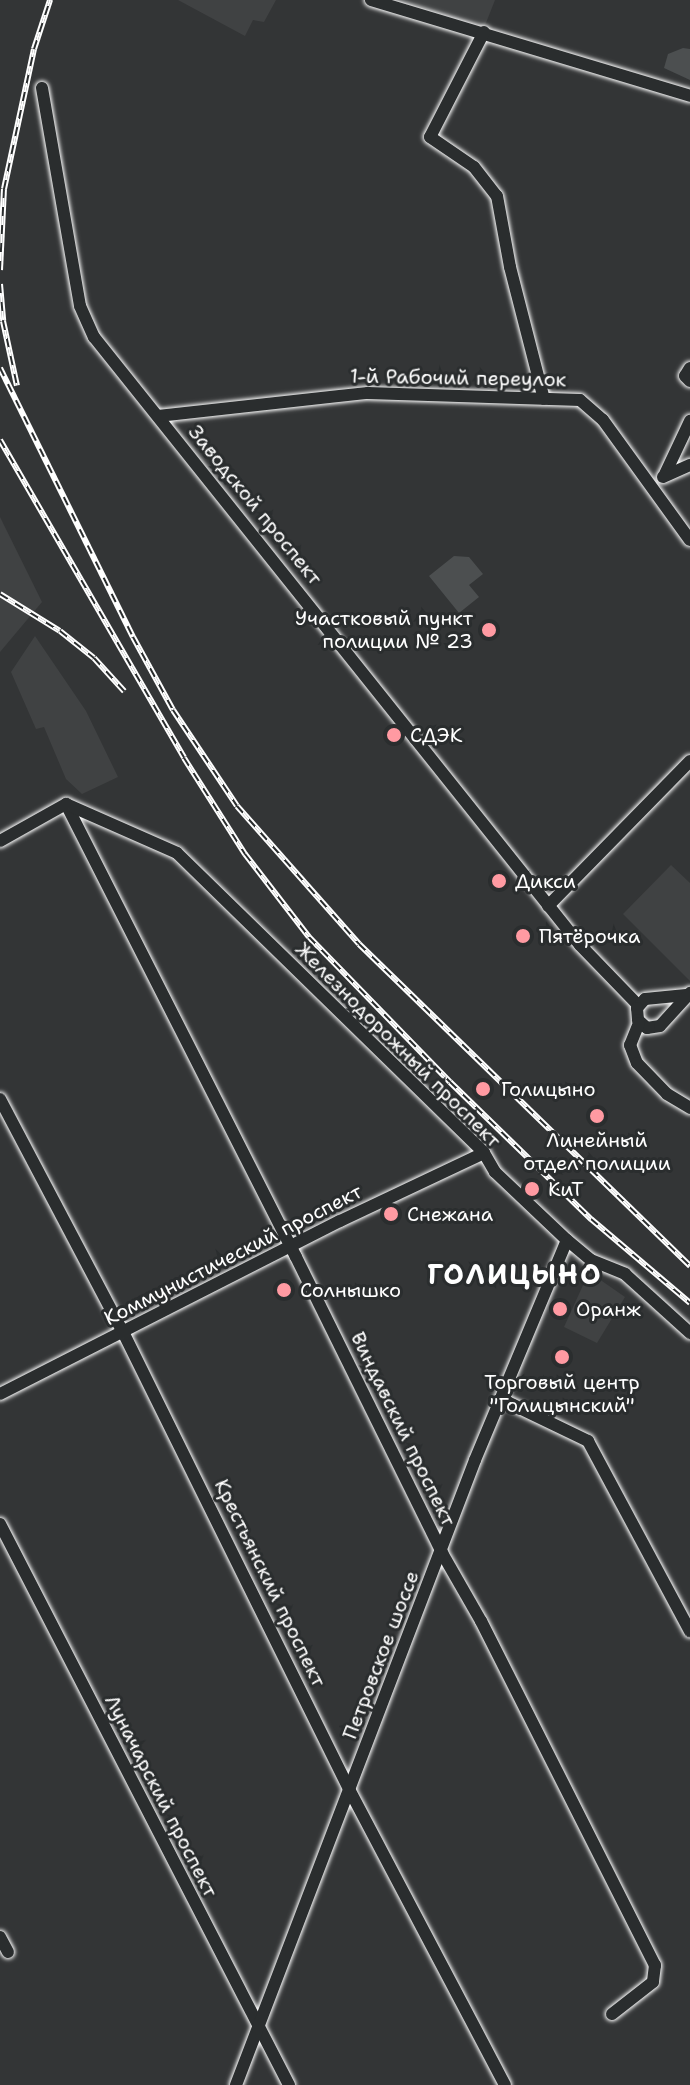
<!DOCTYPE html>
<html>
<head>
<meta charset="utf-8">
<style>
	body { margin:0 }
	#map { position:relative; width:690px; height:2085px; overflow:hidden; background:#333536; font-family:"Shantell Sans",sans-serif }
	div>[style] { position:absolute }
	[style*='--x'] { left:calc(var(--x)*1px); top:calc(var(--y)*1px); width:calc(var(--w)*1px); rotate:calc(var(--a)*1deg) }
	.built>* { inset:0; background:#404243 }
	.green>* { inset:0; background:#4c4f50 }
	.roads { filter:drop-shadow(0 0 2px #fff) drop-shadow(0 0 2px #fff) }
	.minor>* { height:12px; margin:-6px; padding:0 6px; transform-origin:6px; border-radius:6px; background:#2a2d2e }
	.rail>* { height:6px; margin-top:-3px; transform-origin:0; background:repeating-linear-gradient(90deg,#2a2d2e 0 9px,#fff 0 18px); box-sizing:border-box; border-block:2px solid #fff }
	.dots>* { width:22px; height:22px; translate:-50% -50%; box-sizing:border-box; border:4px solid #2a2d2e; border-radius:50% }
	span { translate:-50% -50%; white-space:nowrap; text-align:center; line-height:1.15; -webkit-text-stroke:6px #2a2d2e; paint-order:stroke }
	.street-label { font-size:20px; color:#fff }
	.poi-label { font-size:20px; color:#fff }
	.right { translate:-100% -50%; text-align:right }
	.left { translate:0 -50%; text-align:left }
	.district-label { font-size:28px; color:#fff; font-weight:700; letter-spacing:2px }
</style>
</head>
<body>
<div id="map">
	<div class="built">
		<div style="clip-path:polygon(178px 0,276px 0,264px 22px,253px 20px,245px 36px)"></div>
		<div style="clip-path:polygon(401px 0,495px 0,484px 28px)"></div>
		<div style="clip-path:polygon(0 517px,42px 602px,0 652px)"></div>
		<div style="clip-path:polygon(35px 636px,86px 711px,118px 777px,82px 794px,66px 779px,44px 727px,36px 729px,11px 672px)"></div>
		<div style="clip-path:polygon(671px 865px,690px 883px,690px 981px,623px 914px)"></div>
		<div style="clip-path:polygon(589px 1272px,625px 1297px,597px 1343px,564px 1327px)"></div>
	</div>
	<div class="green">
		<div style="clip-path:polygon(683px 48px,690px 49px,690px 80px,664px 68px,668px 54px)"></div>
		<div style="clip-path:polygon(454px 556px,469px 557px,483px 574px,469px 585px,479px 597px,459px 613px,429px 576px)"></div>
	</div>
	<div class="roads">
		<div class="minor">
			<div style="--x:371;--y:0;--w:333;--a:16.7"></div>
			<div style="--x:484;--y:32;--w:118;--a:117.2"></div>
			<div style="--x:430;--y:137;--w:53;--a:34.3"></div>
			<div style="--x:474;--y:167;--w:37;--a:52"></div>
			<div style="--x:497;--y:196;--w:72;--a:79.6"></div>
			<div style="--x:510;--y:267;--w:136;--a:75.6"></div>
			<div style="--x:42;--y:88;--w:221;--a:80.1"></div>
			<div style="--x:80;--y:306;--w:34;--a:66"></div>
			<div style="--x:94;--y:337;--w:778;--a:51.36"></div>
			<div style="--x:580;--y:945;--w:83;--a:46"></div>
			<div style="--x:690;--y:368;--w:9;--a:122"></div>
			<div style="--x:685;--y:376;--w:7;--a:45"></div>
			<div style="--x:158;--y:416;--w:211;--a:-6.3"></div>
			<div style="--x:368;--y:393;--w:212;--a:1.9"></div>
			<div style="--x:580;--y:400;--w:30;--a:41"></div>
			<div style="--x:603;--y:420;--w:148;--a:54.1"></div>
			<div style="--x:665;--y:474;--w:59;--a:-64.7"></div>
			<div style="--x:663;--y:477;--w:30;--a:-24"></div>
			<div style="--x:66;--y:804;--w:508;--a:63.08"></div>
			<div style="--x:296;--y:1257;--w:330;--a:63.7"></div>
			<div style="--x:442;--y:1553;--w:78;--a:60.2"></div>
			<div style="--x:481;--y:1621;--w:386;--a:63.2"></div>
			<div style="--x:655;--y:1965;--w:17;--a:97"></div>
			<div style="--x:653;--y:1982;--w:52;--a:142"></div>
			<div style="--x:66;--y:804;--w:121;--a:23.8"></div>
			<div style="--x:177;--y:853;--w:429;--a:44.3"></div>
			<div style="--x:484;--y:1153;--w:22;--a:60"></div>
			<div style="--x:495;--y:1172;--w:99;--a:43.4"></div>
			<div style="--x:567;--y:1240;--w:31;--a:40"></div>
			<div style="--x:591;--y:1260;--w:37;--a:22"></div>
			<div style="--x:625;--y:1274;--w:88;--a:42.2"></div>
			<div style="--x:0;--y:841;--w:76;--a:-29.3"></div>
			<div style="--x:548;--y:906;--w:203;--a:-45.6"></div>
			<div style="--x:686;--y:995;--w:41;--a:174.4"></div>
			<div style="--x:645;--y:999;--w:12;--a:132"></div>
			<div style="--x:637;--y:1008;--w:12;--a:85"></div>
			<div style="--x:638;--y:1020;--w:12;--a:42"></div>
			<div style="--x:647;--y:1028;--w:13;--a:-9"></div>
			<div style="--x:660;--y:1026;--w:45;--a:-47.7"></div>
			<div style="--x:639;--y:1023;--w:24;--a:112"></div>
			<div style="--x:630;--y:1045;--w:19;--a:69"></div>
			<div style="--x:637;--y:1063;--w:43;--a:45.9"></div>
			<div style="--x:667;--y:1094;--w:27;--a:31"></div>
			<div style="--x:0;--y:1099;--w:266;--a:62.2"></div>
			<div style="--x:124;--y:1334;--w:510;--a:63.69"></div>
			<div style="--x:350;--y:1791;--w:332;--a:62.2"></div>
			<div style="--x:0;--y:1394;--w:381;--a:-27"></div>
			<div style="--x:340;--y:1221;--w:159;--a:-25.3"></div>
			<div style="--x:501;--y:1399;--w:97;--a:25.8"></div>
			<div style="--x:588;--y:1441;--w:216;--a:61.8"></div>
			<div style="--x:0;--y:1524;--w:631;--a:62.74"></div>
			<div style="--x:0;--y:1937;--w:17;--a:62"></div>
			<div style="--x:236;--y:2085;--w:669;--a:-69.07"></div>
			<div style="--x:475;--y:1460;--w:238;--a:-67.3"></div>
		</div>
	</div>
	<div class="rail">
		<div style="--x:0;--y:270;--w:81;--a:-87.2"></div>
		<div style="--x:4;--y:189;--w:143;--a:-77.9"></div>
		<div style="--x:34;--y:49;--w:52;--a:-71.9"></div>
		<div style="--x:0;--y:284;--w:37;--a:85"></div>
		<div style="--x:3;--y:321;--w:66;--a:77.8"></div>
		<div style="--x:0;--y:368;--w:300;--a:63.7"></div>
		<div style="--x:133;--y:637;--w:83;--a:61.3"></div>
		<div style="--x:173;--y:710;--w:115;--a:56.3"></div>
		<div style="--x:237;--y:806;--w:184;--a:48.5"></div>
		<div style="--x:359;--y:944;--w:462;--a:44.2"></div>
		<div style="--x:0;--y:440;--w:367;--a:59.9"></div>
		<div style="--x:184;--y:758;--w:114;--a:57.6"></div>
		<div style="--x:245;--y:854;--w:105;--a:52.4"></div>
		<div style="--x:309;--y:937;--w:202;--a:45.8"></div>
		<div style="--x:450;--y:1082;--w:197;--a:44.2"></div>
		<div style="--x:591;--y:1219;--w:130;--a:40.3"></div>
		<div style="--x:0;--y:594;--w:70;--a:31.7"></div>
		<div style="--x:60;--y:631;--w:43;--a:38.5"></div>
		<div style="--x:94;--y:658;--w:45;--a:47.7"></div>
	</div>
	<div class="dots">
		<div style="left:489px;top:630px;background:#ff9aa2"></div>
		<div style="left:394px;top:735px;background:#ff9aa2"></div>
		<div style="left:499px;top:881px;background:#ff9aa2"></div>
		<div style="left:523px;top:936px;background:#ff9aa2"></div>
		<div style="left:483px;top:1089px;background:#ff9aa2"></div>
		<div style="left:597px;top:1116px;background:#ff9aa2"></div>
		<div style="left:532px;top:1189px;background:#ff9aa2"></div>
		<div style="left:391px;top:1214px;background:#ff9aa2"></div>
		<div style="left:284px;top:1290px;background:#ff9aa2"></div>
		<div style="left:560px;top:1309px;background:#ff9aa2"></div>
		<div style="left:562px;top:1357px;background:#ff9aa2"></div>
	</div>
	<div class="street-label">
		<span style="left:458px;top:378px;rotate:1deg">1-й Рабочий переулок</span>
		<span style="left:255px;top:505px;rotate:51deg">Заводской проспект</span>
		<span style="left:398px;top:1045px;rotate:45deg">Железнодорожный проспект</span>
		<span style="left:233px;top:1255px;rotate:-27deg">Коммунистический проспект</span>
		<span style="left:403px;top:1429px;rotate:64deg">Виндавский проспект</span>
		<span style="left:270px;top:1583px;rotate:64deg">Крестьянский проспект</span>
		<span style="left:381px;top:1655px;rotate:-69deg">Петровское шоссе</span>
		<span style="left:161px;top:1796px;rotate:63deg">Луначарский проспект</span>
	</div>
	<div class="poi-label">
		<span class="right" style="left:473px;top:630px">Участковый пункт<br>полиции № 23</span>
		<span class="left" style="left:410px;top:735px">СДЭК</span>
		<span class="left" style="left:515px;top:881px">Дикси</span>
		<span class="left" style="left:539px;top:936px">Пятёрочка</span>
		<span class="left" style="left:501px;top:1089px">Голицыно</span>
		<span style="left:597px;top:1152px">Линейный<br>отдел полиции</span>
		<span class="left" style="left:548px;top:1189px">КиТ</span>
		<span class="left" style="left:407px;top:1214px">Снежана</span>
		<span class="left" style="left:300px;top:1290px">Солнышко</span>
		<span class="left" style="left:576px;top:1309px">Оранж</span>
		<span style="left:562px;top:1394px">Торговый центр<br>"Голицынский"</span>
	</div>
	<div class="district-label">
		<span style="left:515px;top:1274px">ГОЛИЦЫНО</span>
	</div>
</div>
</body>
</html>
